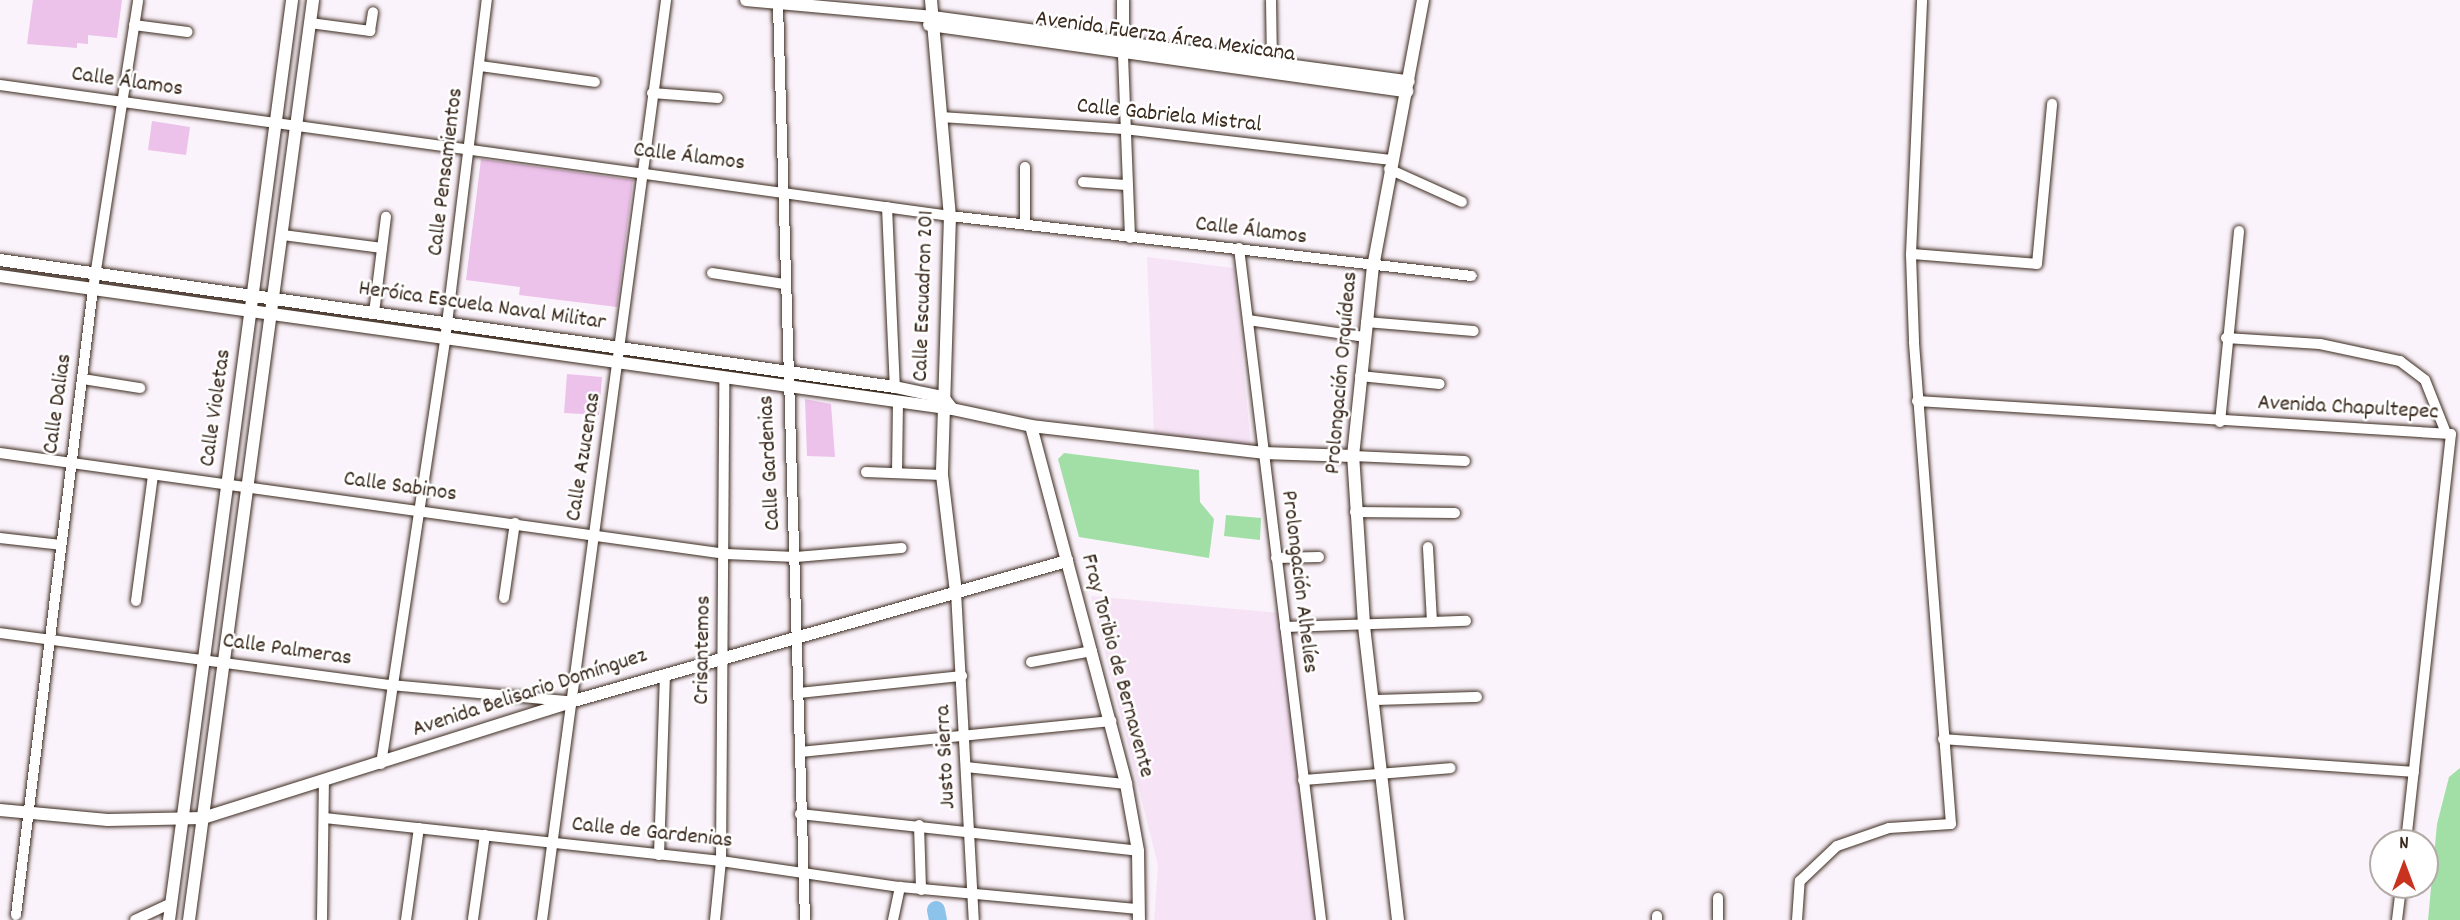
<!DOCTYPE html>
<html>
<head>
<meta charset="utf-8">
<style>
	body { margin:0 }
	#map { position:relative; width:2460px; height:920px; overflow:hidden; background:#fbf3fb; font-family:Dekko,sans-serif }
	div>[style] { position:absolute }
	[style*='--x'] { left:calc(var(--x)*1px); top:calc(var(--y)*1px); width:calc(var(--w)*1px); rotate:calc(var(--a)*1deg) }
	.built>* { inset:0; background:#f6e4f6 }
	.green>* { inset:0; background:#a2dfa6 }
	.river>* { height:18px; margin:-9px; padding:0 9px; transform-origin:9px; border-radius:9px; background:#8bc3ea }
	.building>* { inset:0; background:#ecc2ea }
	.roads { filter:drop-shadow(0 0 2px #3b2a1e) drop-shadow(0 0 2px #3b2a1e) }
	.minor>* { height:10px; margin:-5px; padding:0 5px; transform-origin:5px; border-radius:5px; background:#fff }
	.tertiary>* { height:12px; margin:-6px; padding:0 6px; transform-origin:6px; border-radius:6px; background:#fff }
	span { translate:-50% -50%; white-space:nowrap; text-align:center; line-height:1.15; -webkit-text-stroke:5px #fff; paint-order:stroke }
	.street-label { font-size:23px; color:#3b2a1e }
	.north { position:absolute; left:2369px; top:829px; width:70px; height:70px; box-sizing:border-box; background:#fff; border:2px solid #b1aaa5; border-radius:50%; rotate:0deg; font-size:19px; font-weight:700; line-height:28px; text-align:center; color:#3b2a1e }
	.north::after { content:''; display:block; margin:auto; width:24px; height:32px; background:#c8321e; clip-path:polygon(50% 0,100% 100%,50% 72%,0 100%) }
</style>
</head>
<body>
<div id="map">
	<div class="built">
		<div style="clip-path:polygon(1147px 257px,1234px 268px,1251px 447px,1154px 435px)"></div>
		<div style="clip-path:polygon(1091px 596px,1279px 613px,1319px 920px,1154px 920px,1158px 866px)"></div>
	</div>
	<div class="green">
		<div style="clip-path:polygon(1064px 453px,1199px 470px,1200px 502px,1214px 519px,1209px 558px,1079px 537px,1058px 459px)"></div>
		<div style="clip-path:polygon(1226px 515px,1261px 518px,1260px 540px,1224px 536px)"></div>
		<div style="clip-path:polygon(2460px 768px,2460px 920px,2428px 920px,2437px 824px,2449px 777px)"></div>
	</div>
	<div class="river">
		<div style="--x:936;--y:910;--w:10;--a:79"></div>
	</div>
	<div class="building">
		<div style="clip-path:polygon(33px 0,122px 0,117px 38px,88px 35px,88px 44px,77px 43px,77px 48px,27px 44px)"></div>
		<div style="clip-path:polygon(152px 121px,190px 127px,186px 155px,148px 150px)"></div>
		<div style="clip-path:polygon(481px 159px,633px 180px,617px 307px,519px 295px,520px 287px,466px 280px)"></div>
		<div style="clip-path:polygon(567px 374px,602px 377px,599px 415px,564px 413px)"></div>
		<div style="clip-path:polygon(805px 399px,831px 404px,835px 457px,807px 456px)"></div>
	</div>
	<div class="roads">
		<div class="minor">
			<div style="--x:1271;--y:0;--w:67;--a:89.1"></div>
			<div style="--x:778;--y:5;--w:915;--a:88.31"></div>
			<div style="--x:310;--y:23;--w:61;--a:7.6"></div>
			<div style="--x:370;--y:31;--w:19;--a:-81"></div>
			<div style="--x:134;--y:25;--w:54;--a:7.4"></div>
			<div style="--x:1123;--y:55;--w:183;--a:87.8"></div>
			<div style="--x:480;--y:66;--w:116;--a:7.9"></div>
			<div style="--x:0;--y:85;--w:959;--a:7.85"></div>
			<div style="--x:950;--y:216;--w:525;--a:6.56"></div>
			<div style="--x:652;--y:93;--w:66;--a:4.3"></div>
			<div style="--x:941;--y:117;--w:183;--a:3.8"></div>
			<div style="--x:1124;--y:129;--w:269;--a:6.6"></div>
			<div style="--x:1025;--y:167;--w:57;--a:90"></div>
			<div style="--x:1389;--y:169;--w:80;--a:24.3"></div>
			<div style="--x:1083;--y:182;--w:43;--a:4"></div>
			<div style="--x:887;--y:207;--w:180;--a:87.5"></div>
			<div style="--x:283;--y:235;--w:100;--a:7.5"></div>
			<div style="--x:1239;--y:248;--w:677;--a:83.04"></div>
			<div style="--x:1911;--y:254;--w:126;--a:4.5"></div>
			<div style="--x:2037;--y:264;--w:161;--a:-84.6"></div>
			<div style="--x:712;--y:273;--w:73;--a:8.7"></div>
			<div style="--x:374;--y:313;--w:97;--a:-82.9"></div>
			<div style="--x:1248;--y:320;--w:117;--a:8.3"></div>
			<div style="--x:1366;--y:322;--w:108;--a:4.8"></div>
			<div style="--x:2226;--y:338;--w:94;--a:3.7"></div>
			<div style="--x:2320;--y:344;--w:82;--a:12"></div>
			<div style="--x:2400;--y:361;--w:31;--a:37"></div>
			<div style="--x:2425;--y:380;--w:57;--a:68.4"></div>
			<div style="--x:1360;--y:376;--w:80;--a:5.7"></div>
			<div style="--x:83;--y:379;--w:58;--a:9"></div>
			<div style="--x:1917;--y:401;--w:535;--a:3.54"></div>
			<div style="--x:2451;--y:434;--w:411;--a:96.3"></div>
			<div style="--x:2220;--y:422;--w:192;--a:-84.3"></div>
			<div style="--x:0;--y:453;--w:733;--a:7.92"></div>
			<div style="--x:726;--y:554;--w:70;--a:2.5"></div>
			<div style="--x:796;--y:557;--w:106;--a:-4.9"></div>
			<div style="--x:1353;--y:456;--w:112;--a:2.6"></div>
			<div style="--x:866;--y:472;--w:76;--a:2.3"></div>
			<div style="--x:897;--y:473;--w:68;--a:-89.2"></div>
			<div style="--x:1355;--y:512;--w:100;--a:0.6"></div>
			<div style="--x:0;--y:538;--w:61;--a:6.5"></div>
			<div style="--x:1276;--y:558;--w:43;--a:-1.3"></div>
			<div style="--x:956;--y:592;--w:328;--a:86.9"></div>
			<div style="--x:504;--y:598;--w:76;--a:-81.7"></div>
			<div style="--x:136;--y:601;--w:127;--a:-82.3"></div>
			<div style="--x:1432;--y:622;--w:34;--a:-2"></div>
			<div style="--x:1285;--y:627;--w:147;--a:-1.9"></div>
			<div style="--x:1432;--y:622;--w:75;--a:-93.1"></div>
			<div style="--x:0;--y:633;--w:393;--a:7.6"></div>
			<div style="--x:390;--y:685;--w:177;--a:5.2"></div>
			<div style="--x:1031;--y:662;--w:62;--a:-10.2"></div>
			<div style="--x:799;--y:693;--w:164;--a:-6"></div>
			<div style="--x:1373;--y:700;--w:104;--a:-1.7"></div>
			<div style="--x:1943;--y:739;--w:472;--a:4"></div>
			<div style="--x:800;--y:752;--w:313;--a:-5.7"></div>
			<div style="--x:381;--y:764;--w:429;--a:-81.4"></div>
			<div style="--x:445;--y:340;--w:343;--a:-83"></div>
			<div style="--x:966;--y:767;--w:161;--a:6.1"></div>
			<div style="--x:1303;--y:780;--w:148;--a:-4.6"></div>
			<div style="--x:800;--y:814;--w:340;--a:6.2"></div>
			<div style="--x:325;--y:818;--w:398;--a:6.2"></div>
			<div style="--x:721;--y:861;--w:181;--a:8.3"></div>
			<div style="--x:900;--y:887;--w:240;--a:5.3"></div>
			<div style="--x:919;--y:825;--w:65;--a:88.2"></div>
			<div style="--x:659;--y:855;--w:181;--a:-88.1"></div>
			<div style="--x:16;--y:915;--w:631;--a:-82.99"></div>
			<div style="--x:93;--y:289;--w:292;--a:-81.1"></div>
			<div style="--x:473;--y:919;--w:85;--a:-81.9"></div>
			<div style="--x:135;--y:920;--w:40;--a:-25"></div>
			<div style="--x:322;--y:920;--w:140;--a:-89.2"></div>
			<div style="--x:406;--y:920;--w:93;--a:-82"></div>
			<div style="--x:542;--y:920;--w:928;--a:-82.32"></div>
			<div style="--x:715;--y:920;--w:59;--a:-84.2"></div>
			<div style="--x:721;--y:861;--w:481;--a:-89.6"></div>
			<div style="--x:893;--y:920;--w:34;--a:-78"></div>
			<div style="--x:1657;--y:920;--w:4;--a:-90"></div>
			<div style="--x:1718;--y:920;--w:22;--a:-90"></div>
			<div style="--x:1797;--y:920;--w:39;--a:-86"></div>
			<div style="--x:1800;--y:881;--w:51;--a:-43.4"></div>
			<div style="--x:1837;--y:846;--w:55;--a:-19.1"></div>
			<div style="--x:1889;--y:828;--w:62;--a:-3.7"></div>
			<div style="--x:1951;--y:824;--w:484;--a:-94.4"></div>
			<div style="--x:1914;--y:341;--w:87;--a:-92"></div>
			<div style="--x:1911;--y:254;--w:254;--a:-87.5"></div>
			<div style="--x:2397;--y:920;--w:35;--a:-83"></div>
		</div>
		<div class="tertiary">
			<div style="--x:746;--y:0;--w:188;--a:5.2"></div>
			<div style="--x:933;--y:17;--w:480;--a:7.7"></div>
			<div style="--x:931;--y:0;--w:217;--a:85"></div>
			<div style="--x:950;--y:216;--w:259;--a:91.8"></div>
			<div style="--x:942;--y:475;--w:118;--a:83.2"></div>
			<div style="--x:929;--y:25;--w:483;--a:7.9"></div>
			<div style="--x:1123;--y:51;--w:51;--a:-90"></div>
			<div style="--x:0;--y:260;--w:904;--a:8.08"></div>
			<div style="--x:895;--y:387;--w:49;--a:11.8"></div>
			<div style="--x:943;--y:397;--w:15;--a:53"></div>
			<div style="--x:0;--y:276;--w:961;--a:7.95"></div>
			<div style="--x:952;--y:409;--w:81;--a:12.1"></div>
			<div style="--x:1031;--y:426;--w:234;--a:6.6"></div>
			<div style="--x:1263;--y:453;--w:90;--a:1.9"></div>
			<div style="--x:1031;--y:426;--w:370;--a:75.1"></div>
			<div style="--x:1126;--y:784;--w:68;--a:79.8"></div>
			<div style="--x:1138;--y:851;--w:69;--a:89.2"></div>
			<div style="--x:0;--y:810;--w:108;--a:5.3"></div>
			<div style="--x:108;--y:820;--w:95;--a:-1.2"></div>
			<div style="--x:203;--y:818;--w:385;--a:-17.5"></div>
			<div style="--x:570;--y:702;--w:517;--a:-15.84"></div>
			<div style="--x:169;--y:920;--w:928;--a:-82.38"></div>
			<div style="--x:189;--y:920;--w:928;--a:-82.32"></div>
			<div style="--x:1398;--y:920;--w:298;--a:-96.6"></div>
			<div style="--x:1364;--y:624;--w:168;--a:-93.7"></div>
			<div style="--x:1353;--y:456;--w:190;--a:-84"></div>
			<div style="--x:1373;--y:267;--w:272;--a:-79.4"></div>
		</div>
	</div>
	<div class="street-label">
		<span style="left:1165px;top:38px;rotate:8deg">Avenida Fuerza Área Mexicana</span>
		<span style="left:127px;top:83px;rotate:8deg">Calle Álamos</span>
		<span style="left:1169px;top:117px;rotate:6deg">Calle Gabriela Mistral</span>
		<span style="left:689px;top:158px;rotate:7deg">Calle Álamos</span>
		<span style="left:447px;top:172px;rotate:-83deg">Calle Pensamientos</span>
		<span style="left:1251px;top:232px;rotate:7deg">Calle Álamos</span>
		<span style="left:925px;top:296px;rotate:-88deg">Calle Escuadron 201</span>
		<span style="left:482px;top:307px;rotate:8deg">Heróica Escuela Naval Militar</span>
		<span style="left:1343px;top:373px;rotate:-85deg">Prolongación Orquídeas</span>
		<span style="left:59px;top:404px;rotate:-82deg">Calle Dalias</span>
		<span style="left:217px;top:408px;rotate:-82deg">Calle Violetas</span>
		<span style="left:2348px;top:409px;rotate:3deg">Avenida Chapultepec</span>
		<span style="left:585px;top:457px;rotate:-81deg">Calle Azucenas</span>
		<span style="left:771px;top:463px;rotate:-93deg">Calle Gardenias</span>
		<span style="left:400px;top:488px;rotate:8deg">Calle Sabinos</span>
		<span style="left:1298px;top:582px;rotate:83deg">Prolongación Alhelíes</span>
		<span style="left:704px;top:650px;rotate:-89deg">Crisantemos</span>
		<span style="left:287px;top:651px;rotate:8deg">Calle Palmeras</span>
		<span style="left:1116px;top:666px;rotate:75deg">Fray Toribio de Bernavente</span>
		<span style="left:530px;top:694px;rotate:-18deg">Avenida Belisario Domínguez</span>
		<span style="left:947px;top:757px;rotate:-93deg">Justo Sierra</span>
		<span style="left:652px;top:834px;rotate:6deg">Calle de Gardenias</span>
	</div>
	<div class="north">N</div>
</div>
</body>
</html>
